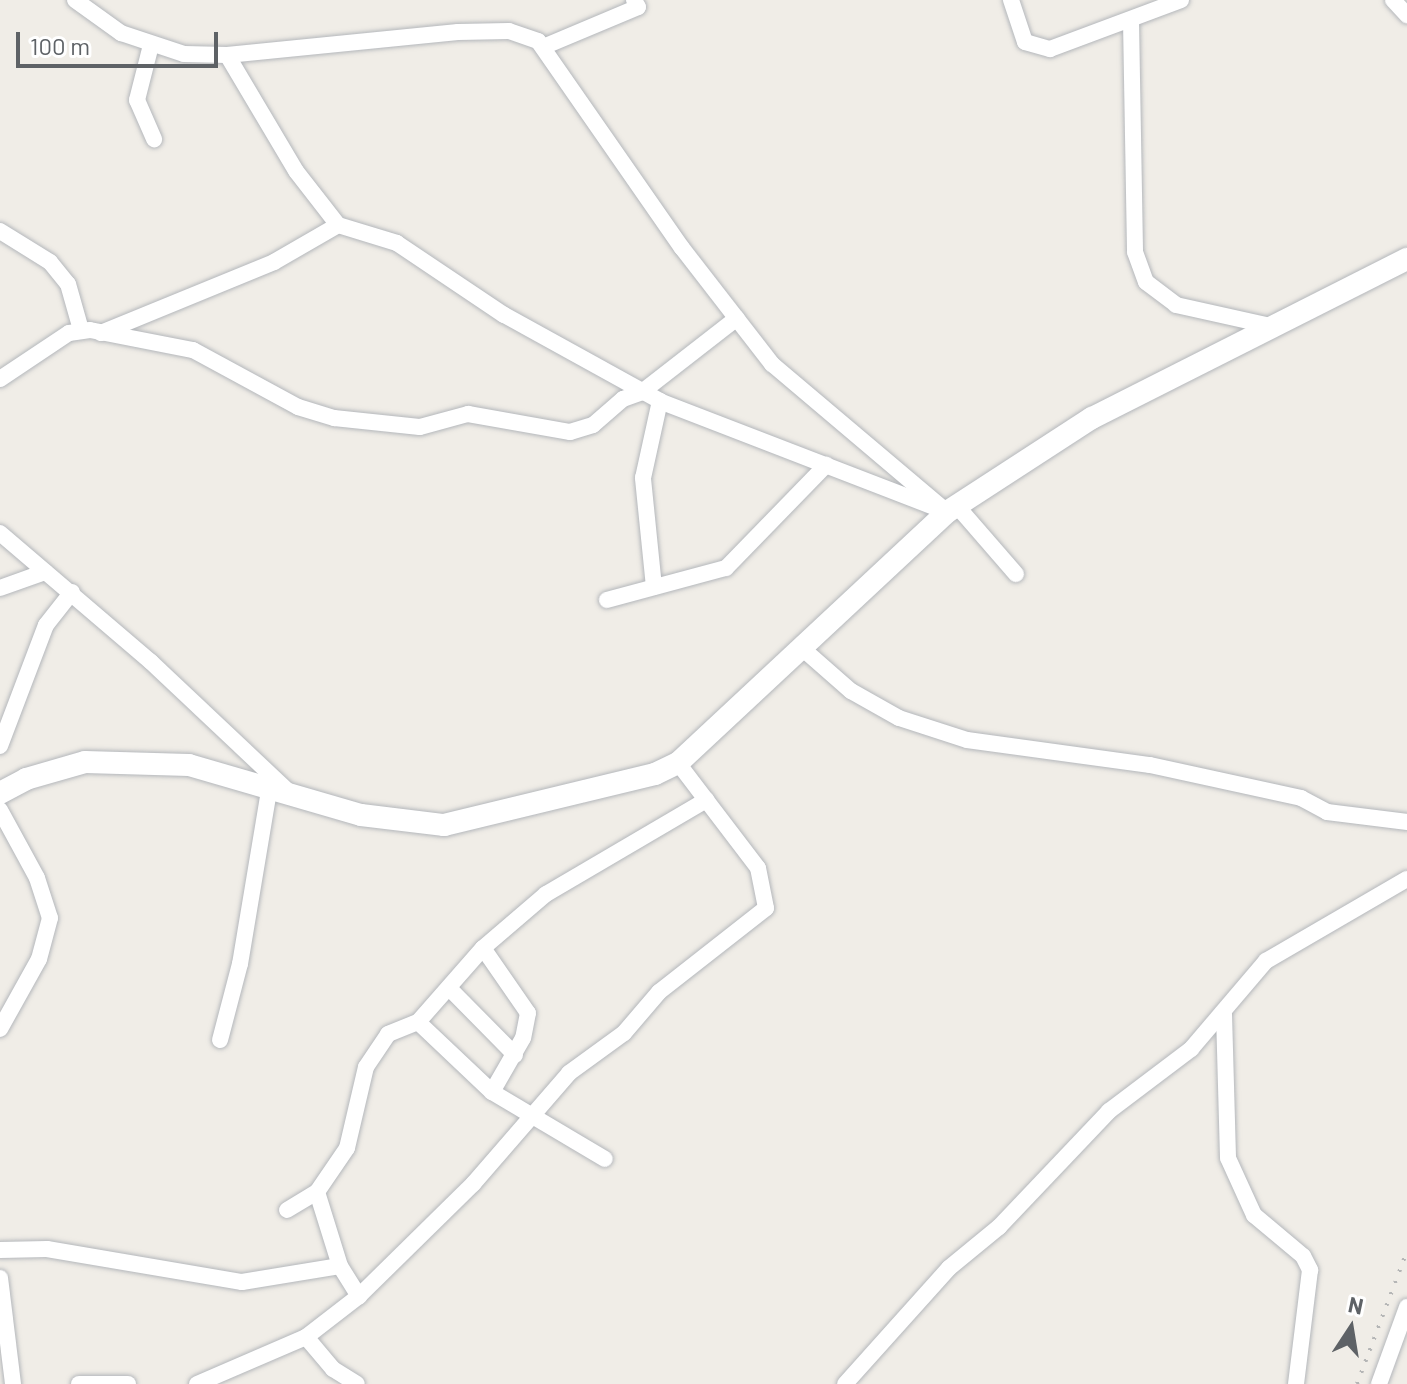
<!DOCTYPE html>
<html>
<head>
<meta charset="utf-8">
<style>
	body { margin:0 }
	#map { position:relative; width:1407px; height:1384px; overflow:hidden; background:#f0ede7; font-family:Barlow,sans-serif }
	div>[style] { position:absolute }
	[style*='--x'] { left:calc(var(--x)*1px); top:calc(var(--y)*1px); width:calc(var(--w)*1px); rotate:calc(var(--a)*1deg) }
	.roads { filter:drop-shadow(0 0 2px #b4b7bb) drop-shadow(0 0 2px #b4b7bb) }
	.street>* { height:16px; margin:-8px; padding:0 8px; transform-origin:8px; border-radius:8px; background:#fff }
	.secondary>* { height:22px; margin:-11px; padding:0 11px; transform-origin:11px; border-radius:11px; background:#fff }
	.rail>* { height:4px; margin-top:-2px; transform-origin:0; background:repeating-linear-gradient(90deg,#b5b6b6 0 2px,transparent 0 12px) }
	span { translate:-50% -50%; white-space:nowrap; text-align:center; line-height:1.15; -webkit-text-stroke:6px #fff; paint-order:stroke }
	.north { position:absolute; left:1311px; top:1288px; width:80px; height:80px; -webkit-text-stroke:6px #fff; paint-order:stroke; rotate:12deg; font-size:22px; font-weight:700; line-height:32px; text-align:center; color:#5e6266 }
	.north::after { content:''; display:block; margin:auto; width:28px; height:36px; background:#5e6266; clip-path:polygon(50% 0,100% 100%,50% 72%,0 100%) }
	.scale { position:absolute; left:16px; top:32px; width:202px; height:36px; box-sizing:border-box; border:4px solid #5e6266; border-top:0; padding-left:10px; font-size:24px; line-height:28px; white-space:nowrap; color:#5e6266; -webkit-text-stroke:6px #fff; paint-order:stroke }
</style>
</head>
<body>
<div id="map">
	<div class="roads">
		<div class="street">
			<div style="--x:75;--y:0;--w:57;--a:35.7"></div>
			<div style="--x:121;--y:33;--w:66;--a:18.4"></div>
			<div style="--x:184;--y:54;--w:43;--a:1.3"></div>
			<div style="--x:227;--y:55;--w:232;--a:-5.7"></div>
			<div style="--x:458;--y:32;--w:51;--a:-1.1"></div>
			<div style="--x:509;--y:31;--w:31;--a:19"></div>
			<div style="--x:538;--y:41;--w:252;--a:55.2"></div>
			<div style="--x:682;--y:248;--w:147;--a:52.2"></div>
			<div style="--x:772;--y:364;--w:229;--a:40.2"></div>
			<div style="--x:947;--y:512;--w:308;--a:-158.9"></div>
			<div style="--x:660;--y:401;--w:178;--a:-151.1"></div>
			<div style="--x:504;--y:315;--w:129;--a:-146.1"></div>
			<div style="--x:397;--y:243;--w:62;--a:-163"></div>
			<div style="--x:338;--y:225;--w:68;--a:-127.9"></div>
			<div style="--x:296;--y:171;--w:135;--a:-120.7"></div>
			<div style="--x:1011;--y:0;--w:44;--a:71.6"></div>
			<div style="--x:1025;--y:42;--w:26;--a:16"></div>
			<div style="--x:1050;--y:49;--w:140;--a:-20.5"></div>
			<div style="--x:1393;--y:0;--w:21;--a:47"></div>
			<div style="--x:1131;--y:21;--w:231;--a:89"></div>
			<div style="--x:1135;--y:252;--w:32;--a:70"></div>
			<div style="--x:1146;--y:282;--w:38;--a:37"></div>
			<div style="--x:1176;--y:305;--w:97;--a:12.5"></div>
			<div style="--x:151;--y:45;--w:57;--a:104.3"></div>
			<div style="--x:137;--y:100;--w:43;--a:66.4"></div>
			<div style="--x:543;--y:47;--w:103;--a:-22.8"></div>
			<div style="--x:638;--y:7;--w:8;--a:-120"></div>
			<div style="--x:0;--y:231;--w:59;--a:31.8"></div>
			<div style="--x:50;--y:262;--w:28;--a:51"></div>
			<div style="--x:68;--y:284;--w:48;--a:74.2"></div>
			<div style="--x:101;--y:333;--w:187;--a:-22.3"></div>
			<div style="--x:274;--y:262;--w:74;--a:-30"></div>
			<div style="--x:0;--y:379;--w:83;--a:-33.7"></div>
			<div style="--x:69;--y:333;--w:21;--a:-8"></div>
			<div style="--x:90;--y:330;--w:105;--a:11"></div>
			<div style="--x:193;--y:350;--w:119;--a:28.5"></div>
			<div style="--x:298;--y:407;--w:38;--a:17"></div>
			<div style="--x:334;--y:418;--w:86;--a:6"></div>
			<div style="--x:420;--y:427;--w:50;--a:-15.2"></div>
			<div style="--x:468;--y:414;--w:104;--a:10"></div>
			<div style="--x:570;--y:432;--w:24;--a:-17"></div>
			<div style="--x:593;--y:425;--w:40;--a:-41"></div>
			<div style="--x:623;--y:399;--w:20;--a:-20"></div>
			<div style="--x:642;--y:392;--w:120;--a:-37.9"></div>
			<div style="--x:957;--y:506;--w:90;--a:49.1"></div>
			<div style="--x:0;--y:533;--w:199;--a:40.5"></div>
			<div style="--x:151;--y:662;--w:187;--a:43.3"></div>
			<div style="--x:654;--y:587;--w:110;--a:-95.8"></div>
			<div style="--x:643;--y:478;--w:79;--a:-77.6"></div>
			<div style="--x:0;--y:588;--w:48;--a:-19.6"></div>
			<div style="--x:607;--y:600;--w:123;--a:-15.1"></div>
			<div style="--x:726;--y:568;--w:144;--a:-45.8"></div>
			<div style="--x:803;--y:649;--w:64;--a:41.2"></div>
			<div style="--x:851;--y:691;--w:55;--a:29.4"></div>
			<div style="--x:899;--y:718;--w:71;--a:17.9"></div>
			<div style="--x:967;--y:740;--w:185;--a:7.8"></div>
			<div style="--x:1150;--y:765;--w:155;--a:12.3"></div>
			<div style="--x:1301;--y:798;--w:30;--a:28"></div>
			<div style="--x:1327;--y:812;--w:81;--a:7.1"></div>
			<div style="--x:0;--y:746;--w:129;--a:-69.2"></div>
			<div style="--x:46;--y:625;--w:42;--a:-51.8"></div>
			<div style="--x:0;--y:810;--w:77;--a:61.4"></div>
			<div style="--x:37;--y:878;--w:42;--a:72"></div>
			<div style="--x:50;--y:918;--w:42;--a:105"></div>
			<div style="--x:39;--y:959;--w:80;--a:119.1"></div>
			<div style="--x:483;--y:948;--w:79;--a:55.3"></div>
			<div style="--x:528;--y:1013;--w:25;--a:101"></div>
			<div style="--x:523;--y:1038;--w:62;--a:119.9"></div>
			<div style="--x:449;--y:988;--w:94;--a:45.4"></div>
			<div style="--x:1224;--y:1014;--w:144;--a:88.4"></div>
			<div style="--x:1228;--y:1158;--w:63;--a:65.5"></div>
			<div style="--x:1254;--y:1215;--w:64;--a:39.9"></div>
			<div style="--x:1303;--y:1256;--w:16;--a:63"></div>
			<div style="--x:1310;--y:1270;--w:115;--a:97"></div>
			<div style="--x:418;--y:1022;--w:102;--a:43.4"></div>
			<div style="--x:492;--y:1092;--w:131;--a:30.7"></div>
			<div style="--x:220;--y:1040;--w:79;--a:-75.3"></div>
			<div style="--x:240;--y:964;--w:181;--a:-80.5"></div>
			<div style="--x:317;--y:1192;--w:77;--a:72.7"></div>
			<div style="--x:340;--y:1266;--w:36;--a:58"></div>
			<div style="--x:287;--y:1210;--w:35;--a:-31"></div>
			<div style="--x:317;--y:1192;--w:53;--a:-55.7"></div>
			<div style="--x:347;--y:1148;--w:83;--a:-76.8"></div>
			<div style="--x:366;--y:1067;--w:40;--a:-56"></div>
			<div style="--x:388;--y:1034;--w:32;--a:-22"></div>
			<div style="--x:418;--y:1022;--w:98;--a:-48.7"></div>
			<div style="--x:483;--y:948;--w:83;--a:-40.6"></div>
			<div style="--x:546;--y:894;--w:186;--a:-30.4"></div>
			<div style="--x:0;--y:1250;--w:47;--a:-1.2"></div>
			<div style="--x:47;--y:1249;--w:198;--a:9.6"></div>
			<div style="--x:242;--y:1282;--w:99;--a:-9.3"></div>
			<div style="--x:0;--y:1278;--w:107;--a:83"></div>
			<div style="--x:306;--y:1337;--w:42;--a:49.8"></div>
			<div style="--x:333;--y:1369;--w:28;--a:32"></div>
			<div style="--x:79;--y:1384;--w:49;--a:0"></div>
			<div style="--x:197;--y:1384;--w:119;--a:-23.3"></div>
			<div style="--x:306;--y:1337;--w:67;--a:-37.7"></div>
			<div style="--x:359;--y:1296;--w:160;--a:-44.5"></div>
			<div style="--x:473;--y:1184;--w:147;--a:-49.1"></div>
			<div style="--x:569;--y:1073;--w:68;--a:-36"></div>
			<div style="--x:624;--y:1033;--w:54;--a:-49.5"></div>
			<div style="--x:659;--y:992;--w:136;--a:-38.1"></div>
			<div style="--x:766;--y:908;--w:41;--a:-101.3"></div>
			<div style="--x:758;--y:868;--w:132;--a:-127.3"></div>
			<div style="--x:845;--y:1384;--w:156;--a:-48.1"></div>
			<div style="--x:949;--y:1268;--w:65;--a:-39.4"></div>
			<div style="--x:999;--y:1227;--w:160;--a:-46.5"></div>
			<div style="--x:1109;--y:1111;--w:103;--a:-37.1"></div>
			<div style="--x:1191;--y:1049;--w:116;--a:-49.6"></div>
			<div style="--x:1266;--y:961;--w:163;--a:-30.2"></div>
			<div style="--x:1379;--y:1384;--w:82;--a:-70"></div>
		</div>
		<div class="secondary">
			<div style="--x:0;--y:793;--w:30;--a:-28"></div>
			<div style="--x:26;--y:779;--w:61;--a:-16.1"></div>
			<div style="--x:85;--y:762;--w:104;--a:1.7"></div>
			<div style="--x:189;--y:765;--w:179;--a:16.2"></div>
			<div style="--x:361;--y:815;--w:84;--a:6.9"></div>
			<div style="--x:444;--y:825;--w:217;--a:-13.6"></div>
			<div style="--x:655;--y:774;--w:25;--a:-26"></div>
			<div style="--x:678;--y:763;--w:368;--a:-43"></div>
			<div style="--x:947;--y:512;--w:173;--a:-33"></div>
			<div style="--x:1092;--y:418;--w:353;--a:-26.8"></div>
		</div>
	</div>
	<div class="rail">
		<div style="--x:1357;--y:1384;--w:142;--a:-69.4"></div>
	</div>
	<div class="north">N</div>
	<div class="scale">100 m</div>
</div>
</body>
</html>
